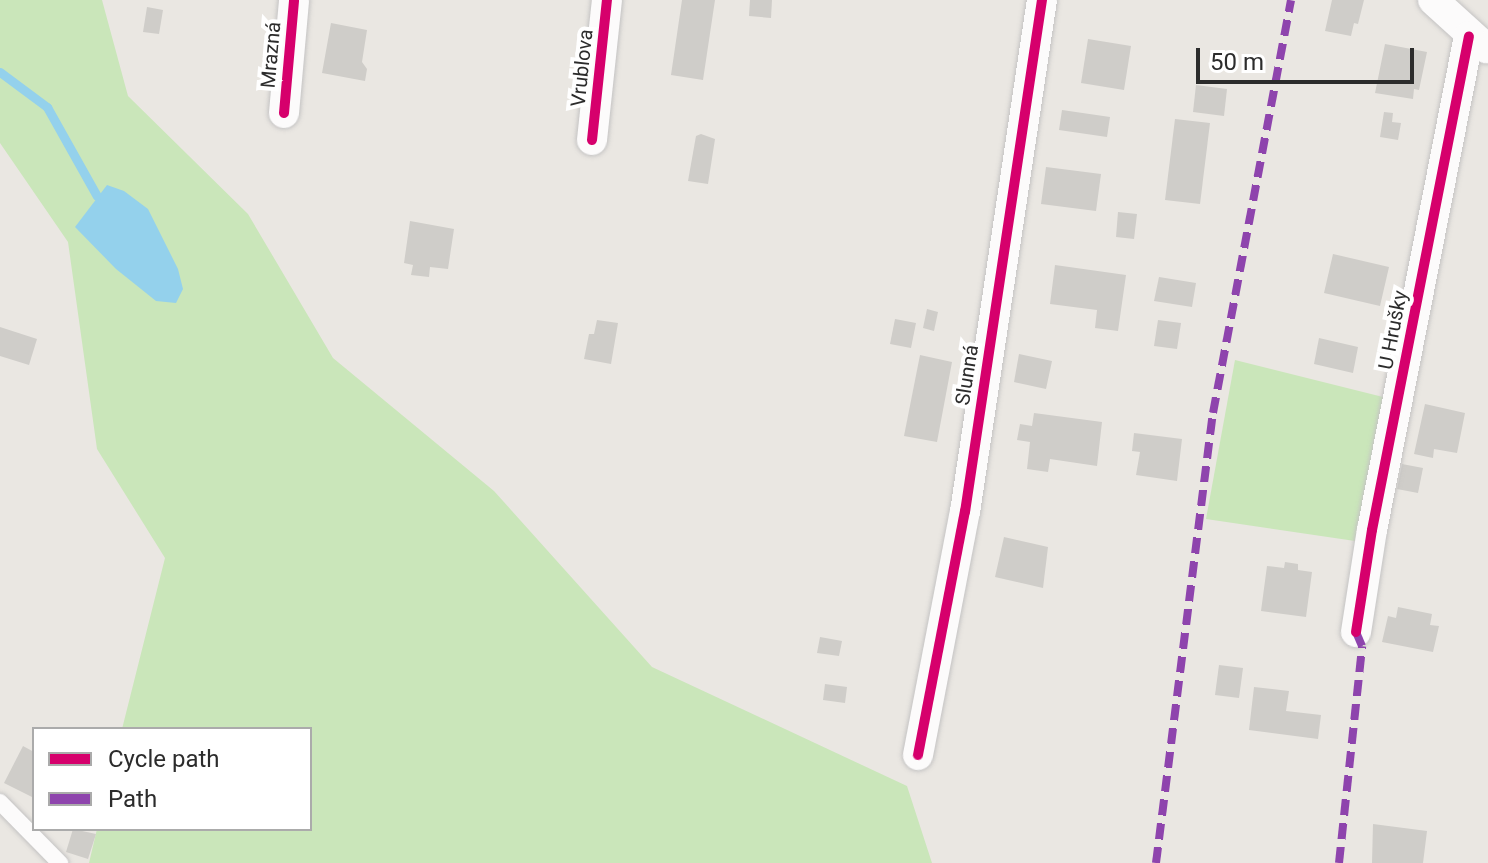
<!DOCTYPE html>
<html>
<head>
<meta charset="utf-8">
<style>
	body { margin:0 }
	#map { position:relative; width:1488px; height:863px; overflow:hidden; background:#eae7e2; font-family:Roboto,sans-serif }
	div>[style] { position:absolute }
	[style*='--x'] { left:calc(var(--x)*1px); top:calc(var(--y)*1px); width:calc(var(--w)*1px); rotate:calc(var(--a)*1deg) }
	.green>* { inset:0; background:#cae6ba }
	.water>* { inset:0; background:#94d1ec }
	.stream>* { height:9px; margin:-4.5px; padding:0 4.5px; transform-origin:4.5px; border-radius:4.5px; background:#94d1ec }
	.building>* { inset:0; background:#cfcdc9 }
	.roads { filter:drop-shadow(0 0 2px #c4c3c3) drop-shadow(0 0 2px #c4c3c3) }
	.lane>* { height:16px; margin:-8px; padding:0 8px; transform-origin:8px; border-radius:8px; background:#fcfbfb }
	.street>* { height:30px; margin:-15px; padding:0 15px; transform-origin:15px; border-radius:15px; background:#fcfbfb }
	.quiet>* { height:8px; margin-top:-4px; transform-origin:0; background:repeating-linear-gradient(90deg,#8e44ad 0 16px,transparent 0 24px) }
	.cycleway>* { height:10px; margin:-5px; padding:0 5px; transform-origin:5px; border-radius:5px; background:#d6006c }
	span { translate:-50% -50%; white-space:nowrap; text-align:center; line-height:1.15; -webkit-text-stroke:8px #fff; paint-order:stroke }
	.street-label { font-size:20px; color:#2c2c2c }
	.legend { position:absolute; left:32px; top:727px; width:280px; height:104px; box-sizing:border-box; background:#fff; border:2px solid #ababab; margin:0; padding:10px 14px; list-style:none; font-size:24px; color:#2c2c2c }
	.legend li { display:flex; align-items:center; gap:16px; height:40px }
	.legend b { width:40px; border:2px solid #ababab }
	.scale { position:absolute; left:1196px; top:48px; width:218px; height:36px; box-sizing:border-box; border:4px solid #2c2c2c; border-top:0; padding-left:10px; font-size:24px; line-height:28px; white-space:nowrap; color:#2c2c2c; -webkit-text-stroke:6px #fff; paint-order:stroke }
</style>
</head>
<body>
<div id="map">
	<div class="green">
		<div style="clip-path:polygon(0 0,102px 0,128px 96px,248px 214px,333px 358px,494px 491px,652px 667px,907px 786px,932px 863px,89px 863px,97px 829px,310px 829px,310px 729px,122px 729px,165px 558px,97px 449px,68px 242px,0 143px)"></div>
		<div style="clip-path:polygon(1235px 360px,1387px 398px,1355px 541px,1206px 519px)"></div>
	</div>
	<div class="water">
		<div style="clip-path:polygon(107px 185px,124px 191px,148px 209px,178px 269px,183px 289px,176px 303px,156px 301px,116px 269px,75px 227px)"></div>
	</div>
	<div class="stream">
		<div style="--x:0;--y:72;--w:59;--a:36.7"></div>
		<div style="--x:47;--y:107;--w:102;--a:60.7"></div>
	</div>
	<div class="building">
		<div style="clip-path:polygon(682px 0,715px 0,703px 80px,671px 75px)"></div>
		<div style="clip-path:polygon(750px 0,772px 0,771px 18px,749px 16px)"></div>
		<div style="clip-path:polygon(1332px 0,1364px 0,1358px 24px,1354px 23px,1351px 36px,1325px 31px)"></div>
		<div style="clip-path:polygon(147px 7px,163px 10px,159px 34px,143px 32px)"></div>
		<div style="clip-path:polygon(331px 23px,367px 30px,362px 62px,367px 69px,365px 81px,322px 73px)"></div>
		<div style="clip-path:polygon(1088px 39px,1131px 46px,1124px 90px,1081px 83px)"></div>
		<div style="clip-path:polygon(1385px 44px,1427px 52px,1419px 90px,1414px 89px,1413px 99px,1375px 93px)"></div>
		<div style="clip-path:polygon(1196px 85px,1227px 89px,1224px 116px,1193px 112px)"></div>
		<div style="clip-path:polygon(1062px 110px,1110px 117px,1107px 137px,1059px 130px)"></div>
		<div style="clip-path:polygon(1384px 112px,1393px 113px,1392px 122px,1401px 123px,1398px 140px,1380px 137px)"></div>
		<div style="clip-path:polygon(1175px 119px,1210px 123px,1200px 204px,1165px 200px)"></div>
		<div style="clip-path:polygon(701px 134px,715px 139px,708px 184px,688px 181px,696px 136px)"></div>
		<div style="clip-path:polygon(1046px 167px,1101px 174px,1096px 211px,1041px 204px)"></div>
		<div style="clip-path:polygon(1118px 212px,1137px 214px,1134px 239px,1116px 237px)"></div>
		<div style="clip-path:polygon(410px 221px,454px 229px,448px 269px,430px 267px,429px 277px,411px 275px,413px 265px,404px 263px)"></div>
		<div style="clip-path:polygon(1333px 254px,1389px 267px,1380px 306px,1324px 293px)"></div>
		<div style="clip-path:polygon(1055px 265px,1126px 275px,1118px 331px,1095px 328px,1097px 310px,1050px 304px)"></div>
		<div style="clip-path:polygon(1159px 277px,1196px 283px,1192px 307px,1154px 301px)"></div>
		<div style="clip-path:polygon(927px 309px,938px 312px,934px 331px,923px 328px)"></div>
		<div style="clip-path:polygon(895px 319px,916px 323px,911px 348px,890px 344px)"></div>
		<div style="clip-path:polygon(597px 320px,618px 323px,611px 364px,584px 359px,589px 334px,594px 334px)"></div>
		<div style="clip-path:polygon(1158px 320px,1181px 323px,1177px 349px,1154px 346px)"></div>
		<div style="clip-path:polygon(0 327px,37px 339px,29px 365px,0 356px)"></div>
		<div style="clip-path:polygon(1319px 338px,1358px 347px,1353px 373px,1314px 364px)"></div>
		<div style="clip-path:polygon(1019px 354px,1052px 361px,1046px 389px,1014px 382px)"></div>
		<div style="clip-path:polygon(920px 355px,952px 362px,937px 442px,904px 436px)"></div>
		<div style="clip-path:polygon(1425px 404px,1465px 413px,1457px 453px,1434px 449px,1433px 458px,1414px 454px)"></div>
		<div style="clip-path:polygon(1034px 413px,1102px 422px,1097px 466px,1050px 459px,1048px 472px,1027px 469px,1030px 442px,1017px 440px,1020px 424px,1032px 426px)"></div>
		<div style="clip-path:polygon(1134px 433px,1182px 439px,1177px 481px,1136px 475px,1140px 452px,1132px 451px)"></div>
		<div style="clip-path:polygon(1402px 464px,1423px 468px,1418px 493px,1397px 489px)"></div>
		<div style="clip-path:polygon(1004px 537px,1048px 547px,1043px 588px,995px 577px)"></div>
		<div style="clip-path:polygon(1285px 562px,1298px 564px,1298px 570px,1312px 572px,1306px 617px,1261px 611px,1267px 566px,1284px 568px)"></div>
		<div style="clip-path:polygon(1398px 607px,1432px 614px,1430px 625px,1439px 626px,1433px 652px,1382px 642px,1388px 616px,1396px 618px)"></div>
		<div style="clip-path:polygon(820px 637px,842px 641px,839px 656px,817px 653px)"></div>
		<div style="clip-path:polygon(1219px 665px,1243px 668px,1239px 698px,1215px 695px)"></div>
		<div style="clip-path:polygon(825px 684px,847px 687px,845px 703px,823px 700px)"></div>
		<div style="clip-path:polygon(1254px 687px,1289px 691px,1286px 711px,1321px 715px,1318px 739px,1249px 730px)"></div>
		<div style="clip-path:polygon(23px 746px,34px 752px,34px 798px,4px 783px)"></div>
		<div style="clip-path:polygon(1373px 824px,1427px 831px,1423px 863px,1372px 863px)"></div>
		<div style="clip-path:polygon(73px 829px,96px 834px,88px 859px,66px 852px)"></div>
	</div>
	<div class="roads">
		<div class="lane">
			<div style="--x:0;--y:802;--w:86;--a:45.5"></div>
		</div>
		<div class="street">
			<div style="--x:1433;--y:0;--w:72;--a:42.2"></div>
			<div style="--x:284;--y:113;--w:113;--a:-84.9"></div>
			<div style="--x:592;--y:140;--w:141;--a:-83.9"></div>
			<div style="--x:1356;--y:632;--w:103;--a:-81.1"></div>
			<div style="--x:1372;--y:530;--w:503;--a:-78.89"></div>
			<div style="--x:918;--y:755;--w:248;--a:-79.1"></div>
			<div style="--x:965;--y:512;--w:518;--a:-81.45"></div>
		</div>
	</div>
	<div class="quiet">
		<div style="--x:1156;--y:863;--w:454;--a:-82.8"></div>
		<div style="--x:1213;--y:413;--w:420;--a:-79.3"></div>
		<div style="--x:1339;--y:863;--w:218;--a:-83.9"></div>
		<div style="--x:1362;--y:646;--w:15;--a:-113"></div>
	</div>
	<div class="cycleway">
		<div style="--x:284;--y:113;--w:113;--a:-84.9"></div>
		<div style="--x:592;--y:140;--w:141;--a:-83.9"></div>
		<div style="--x:1356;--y:632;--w:103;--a:-81.1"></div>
		<div style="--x:1372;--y:530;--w:503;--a:-78.89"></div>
		<div style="--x:918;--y:755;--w:248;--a:-79.1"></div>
		<div style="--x:965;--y:512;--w:518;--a:-81.45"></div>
	</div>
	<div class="street-label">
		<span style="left:271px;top:55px;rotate:-85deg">Mrazná</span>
		<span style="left:582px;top:68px;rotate:-84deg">Vrublova</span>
		<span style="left:1393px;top:330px;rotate:-79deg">U Hrušky</span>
		<span style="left:967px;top:375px;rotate:-81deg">Slunná</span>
	</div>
	<ul class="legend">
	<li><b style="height:10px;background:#d6006c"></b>Cycle path</li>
	<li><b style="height:10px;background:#8e44ad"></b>Path</li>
	</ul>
	<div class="scale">50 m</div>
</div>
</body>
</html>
